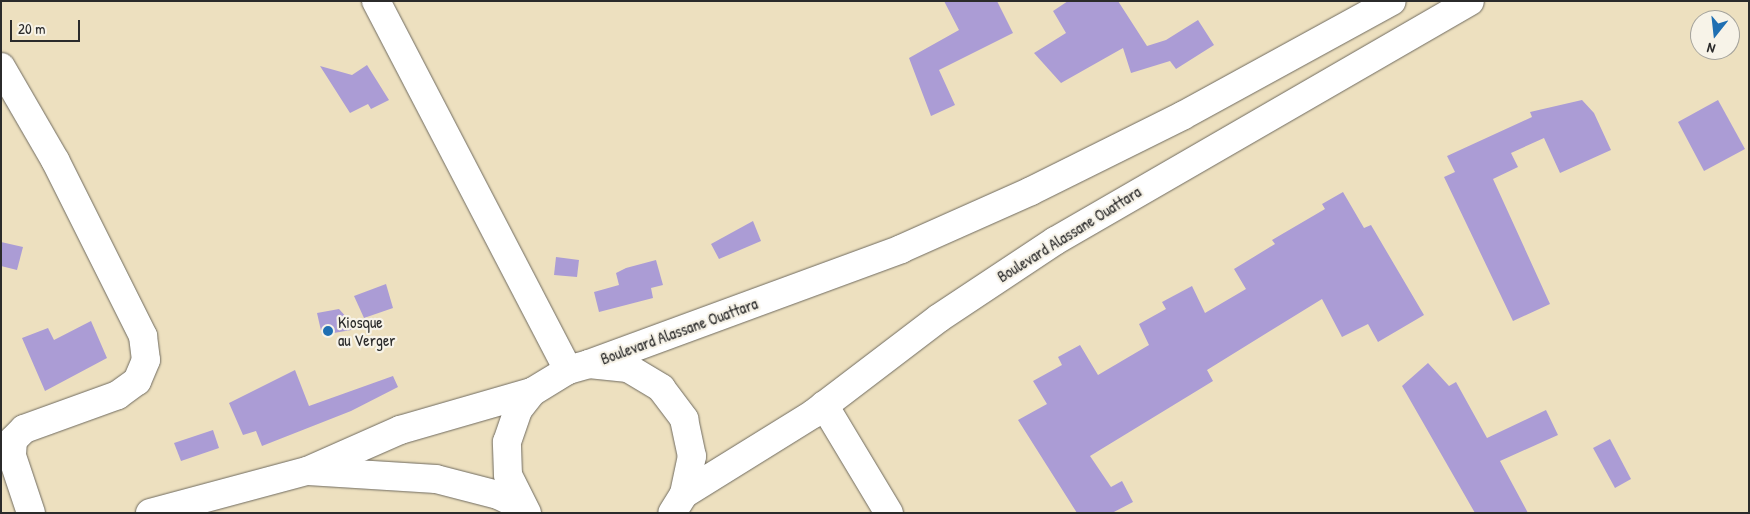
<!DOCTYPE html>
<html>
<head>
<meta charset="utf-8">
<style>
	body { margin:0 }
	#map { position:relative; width:1750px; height:514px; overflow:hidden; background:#ede0bf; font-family:"Patrick Hand",sans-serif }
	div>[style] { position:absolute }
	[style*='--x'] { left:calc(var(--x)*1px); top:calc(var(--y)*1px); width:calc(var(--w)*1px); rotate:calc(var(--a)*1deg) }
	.building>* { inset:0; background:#ab9cd5 }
	.roads { filter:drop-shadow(0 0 1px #6f6a5f) drop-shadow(0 0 1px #6f6a5f) }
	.minor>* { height:28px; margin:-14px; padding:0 14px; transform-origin:14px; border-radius:14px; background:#fff }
	.major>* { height:28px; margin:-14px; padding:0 14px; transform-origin:14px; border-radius:14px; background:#fff }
	.dots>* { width:14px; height:14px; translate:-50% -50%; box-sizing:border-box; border:2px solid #f7f3e8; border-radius:50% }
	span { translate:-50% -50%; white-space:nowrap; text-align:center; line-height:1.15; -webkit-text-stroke:4.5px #f7f3e8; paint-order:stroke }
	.street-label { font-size:16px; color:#2b2b2b }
	.poi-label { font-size:16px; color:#2b2b2b }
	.left { translate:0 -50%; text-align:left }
	.frame { position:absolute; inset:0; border:2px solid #2b2b2b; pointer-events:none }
	.north { position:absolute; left:1690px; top:10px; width:50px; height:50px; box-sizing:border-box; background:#f7f3e8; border:1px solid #a5a39c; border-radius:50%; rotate:196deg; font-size:14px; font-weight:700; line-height:20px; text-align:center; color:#2b2b2b }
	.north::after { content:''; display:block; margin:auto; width:18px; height:22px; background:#1f6fb2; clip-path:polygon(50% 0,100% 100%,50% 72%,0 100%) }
	.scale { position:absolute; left:10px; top:20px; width:70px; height:22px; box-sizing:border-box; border:2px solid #2b2b2b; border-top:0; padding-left:6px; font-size:15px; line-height:18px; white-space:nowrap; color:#2b2b2b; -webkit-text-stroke:4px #f7f3e8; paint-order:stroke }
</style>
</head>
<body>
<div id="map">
	<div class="building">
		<div style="clip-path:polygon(944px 1px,997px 1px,1013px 33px,939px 70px,955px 105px,931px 116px,909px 58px,959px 30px)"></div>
		<div style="clip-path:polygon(1068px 1px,1118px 1px,1147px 46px,1166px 40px,1198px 20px,1214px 45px,1176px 69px,1170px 61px,1131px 73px,1123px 48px,1061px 83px,1034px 53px,1066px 33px,1053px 11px)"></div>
		<div style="clip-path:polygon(367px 65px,389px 100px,371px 109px,368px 104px,350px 113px,320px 66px,352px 75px)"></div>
		<div style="clip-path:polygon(1582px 100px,1594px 113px,1611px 150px,1560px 173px,1544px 138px,1511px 153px,1518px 167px,1493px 179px,1550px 304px,1513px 321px,1444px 177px,1455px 172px,1447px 156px,1532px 117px,1530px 112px)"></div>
		<div style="clip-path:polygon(1718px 100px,1745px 149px,1704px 171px,1678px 122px)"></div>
		<div style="clip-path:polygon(1343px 192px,1364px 228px,1371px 225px,1424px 315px,1378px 342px,1368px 324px,1342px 337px,1322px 299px,1207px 370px,1213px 381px,1090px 456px,1111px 487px,1122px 481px,1133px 502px,1112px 513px,1077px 513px,1018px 420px,1047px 404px,1033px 381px,1062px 365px,1058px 357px,1080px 345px,1098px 375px,1149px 345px,1139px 324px,1166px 309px,1162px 302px,1192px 286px,1205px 313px,1246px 289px,1234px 269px,1275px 244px,1272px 240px,1325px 209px,1322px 204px)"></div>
		<div style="clip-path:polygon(753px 221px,761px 241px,719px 259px,711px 244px)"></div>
		<div style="clip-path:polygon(1px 242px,23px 247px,17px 270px,1px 266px)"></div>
		<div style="clip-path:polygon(556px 257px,579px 260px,577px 277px,554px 275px)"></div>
		<div style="clip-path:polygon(656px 260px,663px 285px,651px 288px,653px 298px,599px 312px,594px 292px,619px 285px,616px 273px,626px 268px)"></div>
		<div style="clip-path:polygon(386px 284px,393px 308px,364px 318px,354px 296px)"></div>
		<div style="clip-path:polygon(339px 309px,357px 329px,322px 335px,317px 313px)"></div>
		<div style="clip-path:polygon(91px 321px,107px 358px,45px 391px,22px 338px,48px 328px,54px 340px)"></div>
		<div style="clip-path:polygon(1428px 363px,1449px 386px,1456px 382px,1487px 438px,1546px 410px,1558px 435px,1500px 461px,1528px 513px,1475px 513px,1402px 386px)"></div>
		<div style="clip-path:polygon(295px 370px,309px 406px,393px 376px,398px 387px,351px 411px,262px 446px,256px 431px,243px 435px,229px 403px)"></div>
		<div style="clip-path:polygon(213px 430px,219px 448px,181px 461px,174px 443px)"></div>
		<div style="clip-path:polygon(1610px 439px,1631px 479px,1615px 488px,1593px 448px)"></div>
	</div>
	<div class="roads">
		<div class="minor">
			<div style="--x:376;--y:1;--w:416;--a:62.5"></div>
			<div style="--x:1;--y:67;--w:108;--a:59.9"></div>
			<div style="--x:55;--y:160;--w:197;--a:63.4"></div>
			<div style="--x:143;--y:336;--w:24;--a:83"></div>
			<div style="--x:146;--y:360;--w:23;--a:113"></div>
			<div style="--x:137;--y:381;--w:24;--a:144"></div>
			<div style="--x:118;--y:395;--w:100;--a:160.1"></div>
			<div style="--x:24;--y:429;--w:16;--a:135"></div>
			<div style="--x:13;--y:440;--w:16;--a:94"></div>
			<div style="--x:12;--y:456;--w:60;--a:71.6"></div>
			<div style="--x:824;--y:405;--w:126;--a:59"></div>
		</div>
		<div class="major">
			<div style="--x:589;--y:364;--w:333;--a:-20.2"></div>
			<div style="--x:901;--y:249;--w:142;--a:-24"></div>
			<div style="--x:1031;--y:191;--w:169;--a:-26.4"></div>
			<div style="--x:1182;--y:116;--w:239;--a:-28.7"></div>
			<div style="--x:308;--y:471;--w:128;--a:3.6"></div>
			<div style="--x:436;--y:479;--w:64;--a:14.5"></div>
			<div style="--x:498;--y:495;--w:25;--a:26"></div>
			<div style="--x:684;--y:494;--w:152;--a:-31.8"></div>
			<div style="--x:813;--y:414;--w:158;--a:-37.3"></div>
			<div style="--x:939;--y:318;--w:139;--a:-33.6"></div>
			<div style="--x:1055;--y:241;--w:479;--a:-30"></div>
			<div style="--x:150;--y:513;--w:163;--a:-15"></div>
			<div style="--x:307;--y:471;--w:102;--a:-23.8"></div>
			<div style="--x:400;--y:430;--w:137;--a:-16.1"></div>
			<div style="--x:527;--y:513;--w:42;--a:-116.6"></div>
			<div style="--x:508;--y:475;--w:33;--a:-92"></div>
			<div style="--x:507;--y:442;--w:34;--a:-71"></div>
			<div style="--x:518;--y:410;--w:23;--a:-52"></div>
			<div style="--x:532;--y:392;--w:42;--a:-31.4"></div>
			<div style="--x:568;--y:370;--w:22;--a:-16"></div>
			<div style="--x:589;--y:364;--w:39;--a:6"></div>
			<div style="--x:628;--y:368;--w:39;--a:31"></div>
			<div style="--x:661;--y:388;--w:39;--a:53"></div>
			<div style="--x:684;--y:419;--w:38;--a:78"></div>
			<div style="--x:692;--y:456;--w:39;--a:102"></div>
			<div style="--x:684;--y:494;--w:22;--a:122"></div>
		</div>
	</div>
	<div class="dots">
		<div style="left:328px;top:331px;background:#1f6fb2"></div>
	</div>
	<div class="street-label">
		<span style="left:1069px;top:234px;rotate:-32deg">Boulevard Alassane Ouattara</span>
		<span style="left:679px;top:331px;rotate:-20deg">Boulevard Alassane Ouattara</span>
	</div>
	<div class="poi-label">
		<span class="left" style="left:338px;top:331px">Kiosque<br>au Verger</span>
	</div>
	<div class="frame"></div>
	<div class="north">N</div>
	<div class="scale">20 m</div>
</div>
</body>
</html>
